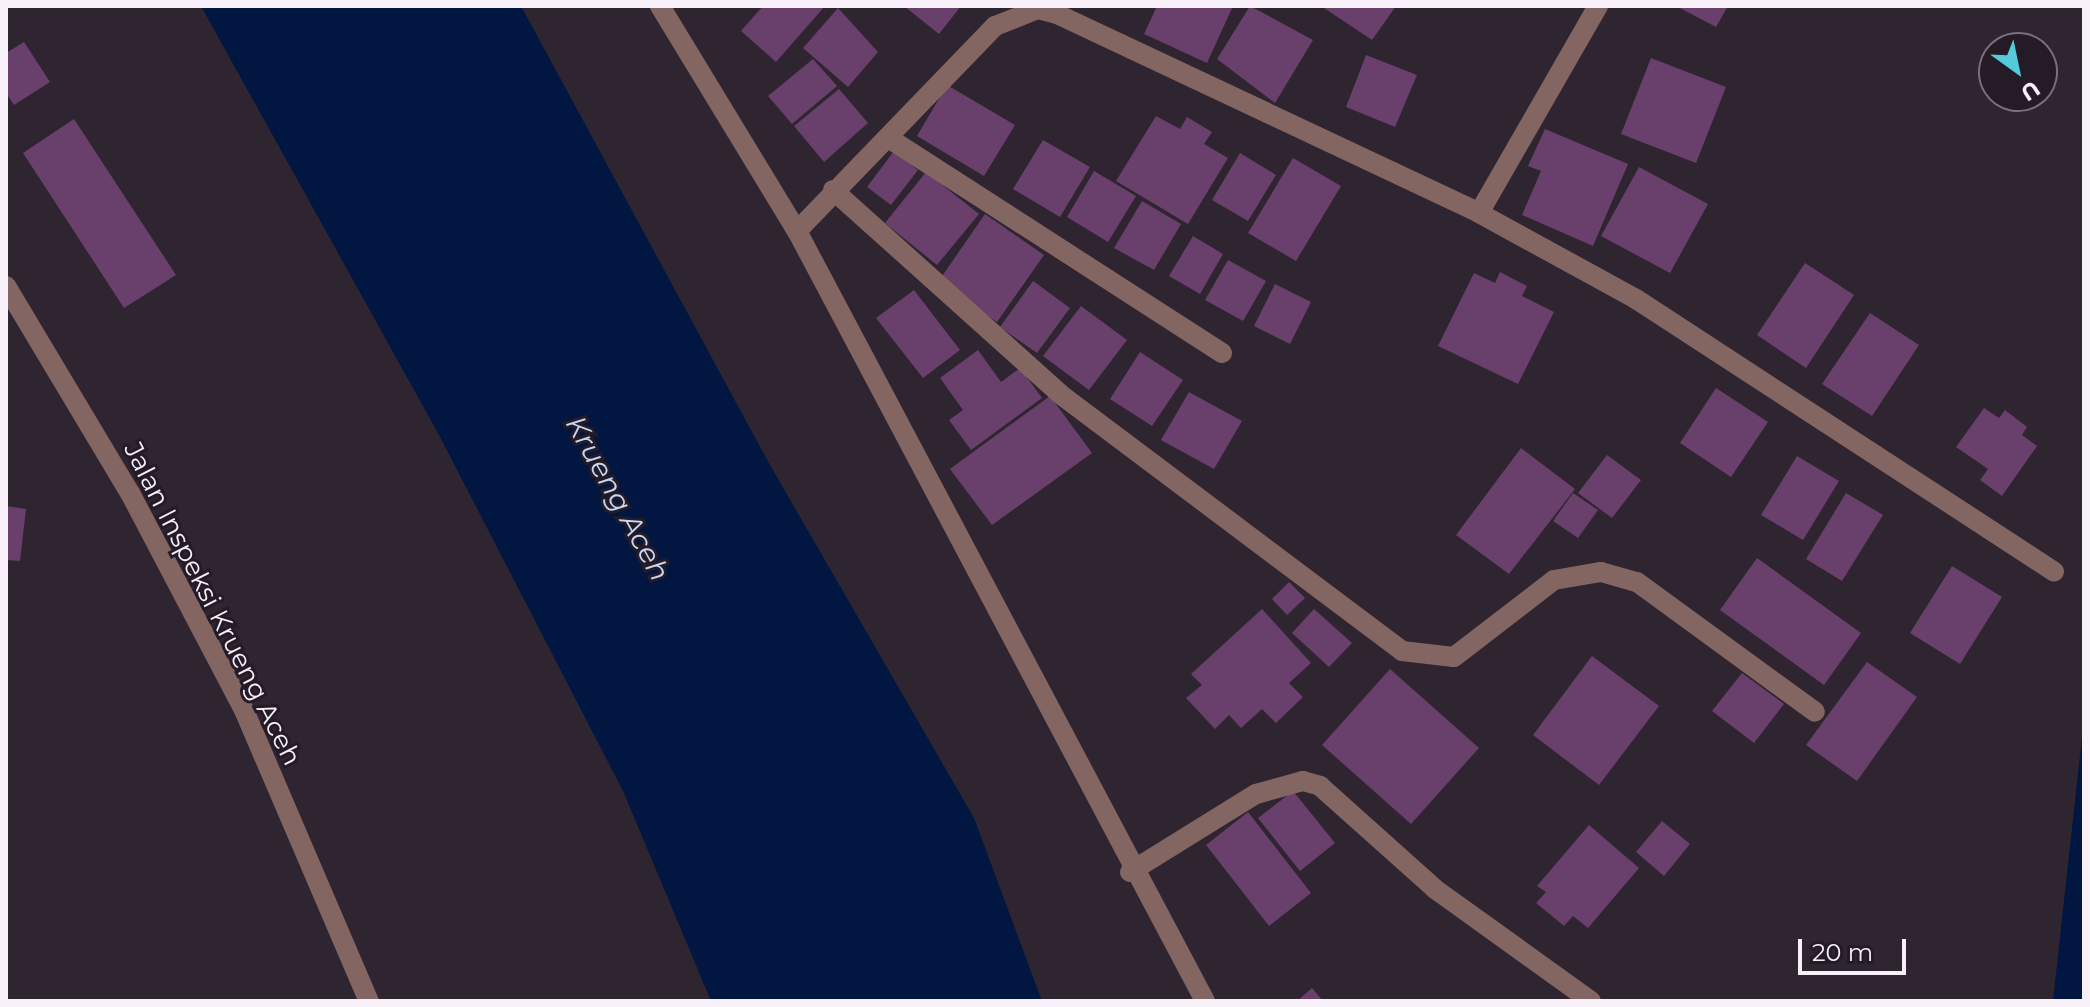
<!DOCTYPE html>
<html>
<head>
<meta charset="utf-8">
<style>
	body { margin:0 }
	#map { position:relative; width:2090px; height:1007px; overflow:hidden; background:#2f2531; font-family:Montserrat,sans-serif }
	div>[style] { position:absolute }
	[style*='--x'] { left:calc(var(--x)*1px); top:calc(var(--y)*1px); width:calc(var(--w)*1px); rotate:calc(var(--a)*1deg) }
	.water>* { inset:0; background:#011641 }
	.building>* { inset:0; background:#693f6b }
	.minor>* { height:20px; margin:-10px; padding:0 10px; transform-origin:10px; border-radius:10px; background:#836662 }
	.tertiary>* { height:20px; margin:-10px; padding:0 10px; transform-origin:10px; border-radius:10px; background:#836662 }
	span { translate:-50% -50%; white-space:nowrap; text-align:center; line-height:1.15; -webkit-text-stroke:6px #251b27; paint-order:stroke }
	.street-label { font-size:26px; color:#f7f0f9 }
	.water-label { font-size:28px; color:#c4d7f5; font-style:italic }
	.frame { position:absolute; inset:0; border:8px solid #f7f0f9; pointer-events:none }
	.north { position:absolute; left:1978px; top:32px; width:80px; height:80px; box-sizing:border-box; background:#251b27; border:2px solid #79707b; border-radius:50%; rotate:147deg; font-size:22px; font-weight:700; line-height:32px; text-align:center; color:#f7f0f9 }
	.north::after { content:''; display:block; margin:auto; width:28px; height:36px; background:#53cbda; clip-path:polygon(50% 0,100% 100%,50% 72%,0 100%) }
	.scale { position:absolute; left:1798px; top:939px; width:108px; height:36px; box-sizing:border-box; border:4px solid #f7f0f9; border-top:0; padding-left:10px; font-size:24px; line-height:28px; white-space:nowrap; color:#f7f0f9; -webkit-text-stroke:6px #251b27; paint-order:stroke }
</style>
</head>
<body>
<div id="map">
	<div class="water">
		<div style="clip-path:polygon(201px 6px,521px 6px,770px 465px,974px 818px,1042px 1001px,711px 1001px,623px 791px,439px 435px)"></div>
		<div style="clip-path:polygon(2084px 730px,2084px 1001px,2053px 1001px,2082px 737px)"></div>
	</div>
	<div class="building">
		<div style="clip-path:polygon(763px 6px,825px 6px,776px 62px,741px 31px)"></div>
		<div style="clip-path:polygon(904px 6px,961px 6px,939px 34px)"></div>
		<div style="clip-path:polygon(1157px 6px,1233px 6px,1207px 63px,1144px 34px)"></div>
		<div style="clip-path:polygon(1250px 6px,1313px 40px,1275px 103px,1217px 59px)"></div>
		<div style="clip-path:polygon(1321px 6px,1396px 6px,1372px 40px)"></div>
		<div style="clip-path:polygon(1676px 6px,1728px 6px,1716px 27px)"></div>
		<div style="clip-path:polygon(838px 8px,878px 52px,848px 87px,803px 48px)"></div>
		<div style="clip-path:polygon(24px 42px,50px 82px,14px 105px,6px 93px,6px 53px)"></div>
		<div style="clip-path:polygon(1366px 55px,1417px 75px,1395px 127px,1346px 107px)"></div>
		<div style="clip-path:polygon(1651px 58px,1726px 87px,1696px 163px,1621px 134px)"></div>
		<div style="clip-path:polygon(813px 59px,837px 86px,792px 124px,768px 96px)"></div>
		<div style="clip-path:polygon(947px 85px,1015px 125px,984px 176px,917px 136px)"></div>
		<div style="clip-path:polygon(839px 89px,868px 123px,824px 162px,794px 126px)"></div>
		<div style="clip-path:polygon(1156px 116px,1180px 129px,1187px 117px,1212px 132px,1204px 144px,1228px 158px,1188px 224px,1116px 181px)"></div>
		<div style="clip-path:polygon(74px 119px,176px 275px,124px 308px,23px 153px)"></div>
		<div style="clip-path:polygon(1545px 129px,1628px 164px,1593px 246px,1522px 215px,1541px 171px,1528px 166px)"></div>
		<div style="clip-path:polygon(1043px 140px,1090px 167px,1060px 217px,1013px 189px)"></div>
		<div style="clip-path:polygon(894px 151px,918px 170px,891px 205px,867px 187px)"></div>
		<div style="clip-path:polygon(1240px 153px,1276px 175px,1248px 221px,1212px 200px)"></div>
		<div style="clip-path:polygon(1293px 158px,1341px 186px,1296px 261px,1248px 233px)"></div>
		<div style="clip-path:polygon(1639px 167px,1708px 204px,1670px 273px,1601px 236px)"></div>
		<div style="clip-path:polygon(1094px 171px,1136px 196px,1108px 242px,1067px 217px)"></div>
		<div style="clip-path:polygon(926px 172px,979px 214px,937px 265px,885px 223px)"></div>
		<div style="clip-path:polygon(1142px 201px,1181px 224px,1154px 270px,1114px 248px)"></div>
		<div style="clip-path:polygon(985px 214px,1044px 255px,997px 322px,938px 282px)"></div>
		<div style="clip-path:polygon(1193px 236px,1223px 254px,1200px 294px,1169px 276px)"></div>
		<div style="clip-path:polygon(1228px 260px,1266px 281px,1243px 321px,1205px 300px)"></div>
		<div style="clip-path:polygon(1805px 263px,1854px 295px,1806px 368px,1757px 335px)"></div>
		<div style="clip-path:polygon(1500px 272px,1527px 286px,1522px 296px,1554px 312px,1518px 384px,1438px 346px,1474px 273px,1495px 283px)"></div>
		<div style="clip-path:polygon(1033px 281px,1070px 308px,1037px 353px,1000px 327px)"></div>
		<div style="clip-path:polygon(1275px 284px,1311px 302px,1290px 344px,1254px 326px)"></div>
		<div style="clip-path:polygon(914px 290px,960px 350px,923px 378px,876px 318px)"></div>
		<div style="clip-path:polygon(1081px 306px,1127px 340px,1089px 390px,1043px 356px)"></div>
		<div style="clip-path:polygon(1870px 313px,1919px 345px,1872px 416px,1822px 384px)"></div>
		<div style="clip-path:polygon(978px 350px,1001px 382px,1020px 368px,1042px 398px,971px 450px,949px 420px,963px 410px,940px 378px)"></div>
		<div style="clip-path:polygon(1140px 352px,1183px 380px,1152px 426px,1110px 399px)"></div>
		<div style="clip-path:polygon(1716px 388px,1768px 422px,1731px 477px,1680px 443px)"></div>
		<div style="clip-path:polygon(1189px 392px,1242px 421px,1214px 469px,1161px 440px)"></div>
		<div style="clip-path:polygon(1050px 396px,1092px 453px,992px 525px,950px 469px)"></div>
		<div style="clip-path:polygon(1984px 408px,1999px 418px,2005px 410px,2027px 427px,2022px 435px,2037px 446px,2002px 496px,1980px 480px,1988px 469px,1956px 447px)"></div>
		<div style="clip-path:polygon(1521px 448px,1575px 489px,1509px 574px,1456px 535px)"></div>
		<div style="clip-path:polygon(1607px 455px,1641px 480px,1612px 518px,1578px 493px)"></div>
		<div style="clip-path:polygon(1797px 456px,1839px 481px,1803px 540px,1761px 515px)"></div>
		<div style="clip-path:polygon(1573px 493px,1598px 510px,1578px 538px,1553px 521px)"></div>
		<div style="clip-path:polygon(1846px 493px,1883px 515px,1842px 581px,1806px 559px)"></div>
		<div style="clip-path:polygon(6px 506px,26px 509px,20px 561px,6px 560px)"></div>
		<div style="clip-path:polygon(1757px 558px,1861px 633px,1824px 685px,1720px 610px)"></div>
		<div style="clip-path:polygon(1952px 566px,2002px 597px,1960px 664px,1910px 633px)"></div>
		<div style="clip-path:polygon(1289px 582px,1305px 598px,1287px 615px,1272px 599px)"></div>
		<div style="clip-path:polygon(1262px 609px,1311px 663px,1289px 683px,1303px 697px,1276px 723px,1262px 709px,1241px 728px,1229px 715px,1215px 729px,1186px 698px,1202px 685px,1191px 674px)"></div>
		<div style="clip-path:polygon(1314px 609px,1352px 643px,1329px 667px,1292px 633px)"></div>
		<div style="clip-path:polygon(1592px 656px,1659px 706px,1599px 785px,1533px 735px)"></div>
		<div style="clip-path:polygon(1867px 662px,1917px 697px,1857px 781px,1806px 745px)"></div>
		<div style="clip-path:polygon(1390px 669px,1479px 748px,1411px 824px,1322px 745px)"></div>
		<div style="clip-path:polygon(1742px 673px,1784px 704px,1754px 743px,1712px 711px)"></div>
		<div style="clip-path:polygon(1293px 791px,1335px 843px,1300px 871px,1258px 818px)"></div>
		<div style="clip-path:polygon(1248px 812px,1311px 893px,1269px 926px,1206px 845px)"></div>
		<div style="clip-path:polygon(1662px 821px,1690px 844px,1664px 876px,1636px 852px)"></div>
		<div style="clip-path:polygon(1589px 825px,1639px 868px,1588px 928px,1573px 916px,1564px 926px,1536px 903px,1546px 892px,1537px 886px)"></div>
		<div style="clip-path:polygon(1312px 988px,1323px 1001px,1297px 1001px)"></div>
	</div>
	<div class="minor">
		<div style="--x:660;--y:6;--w:263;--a:58.7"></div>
		<div style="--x:797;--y:231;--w:871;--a:62.08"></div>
		<div style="--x:890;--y:139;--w:395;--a:32.8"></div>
		<div style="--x:833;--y:190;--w:305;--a:41.9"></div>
		<div style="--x:1060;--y:394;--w:428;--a:36.9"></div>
		<div style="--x:1402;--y:651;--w:52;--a:6.6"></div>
		<div style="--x:1454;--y:657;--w:126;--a:-37.6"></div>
		<div style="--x:1554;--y:580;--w:48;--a:-9.7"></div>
		<div style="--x:1601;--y:572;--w:37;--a:16"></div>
		<div style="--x:1637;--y:582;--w:220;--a:36.1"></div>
		<div style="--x:1479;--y:213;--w:239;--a:-60.1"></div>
		<div style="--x:797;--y:231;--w:285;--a:-46"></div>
		<div style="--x:995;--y:26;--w:46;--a:-21.6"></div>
		<div style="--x:1038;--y:9;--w:20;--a:15"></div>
		<div style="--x:1057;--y:14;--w:467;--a:25.2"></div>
		<div style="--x:1479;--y:213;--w:179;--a:28.7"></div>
		<div style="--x:1636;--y:299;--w:499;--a:33.1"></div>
		<div style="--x:1130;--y:872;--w:148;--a:-31.8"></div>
		<div style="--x:1256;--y:794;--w:49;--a:-15.5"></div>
		<div style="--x:1303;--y:781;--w:18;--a:16"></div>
		<div style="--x:1320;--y:786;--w:154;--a:41.8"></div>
		<div style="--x:1435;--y:889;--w:192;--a:35.7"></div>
	</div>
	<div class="tertiary">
		<div style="--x:6;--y:286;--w:241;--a:59.1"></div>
		<div style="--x:130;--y:493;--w:245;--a:62.3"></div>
		<div style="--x:244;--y:710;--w:317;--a:66.8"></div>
	</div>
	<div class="street-label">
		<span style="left:212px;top:604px;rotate:63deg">Jalan Inspeksi Krueng Aceh</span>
	</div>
	<div class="water-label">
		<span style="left:618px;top:498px;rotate:61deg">Krueng Aceh</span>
	</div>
	<div class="frame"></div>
	<div class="north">U</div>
	<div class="scale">20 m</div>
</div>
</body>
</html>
